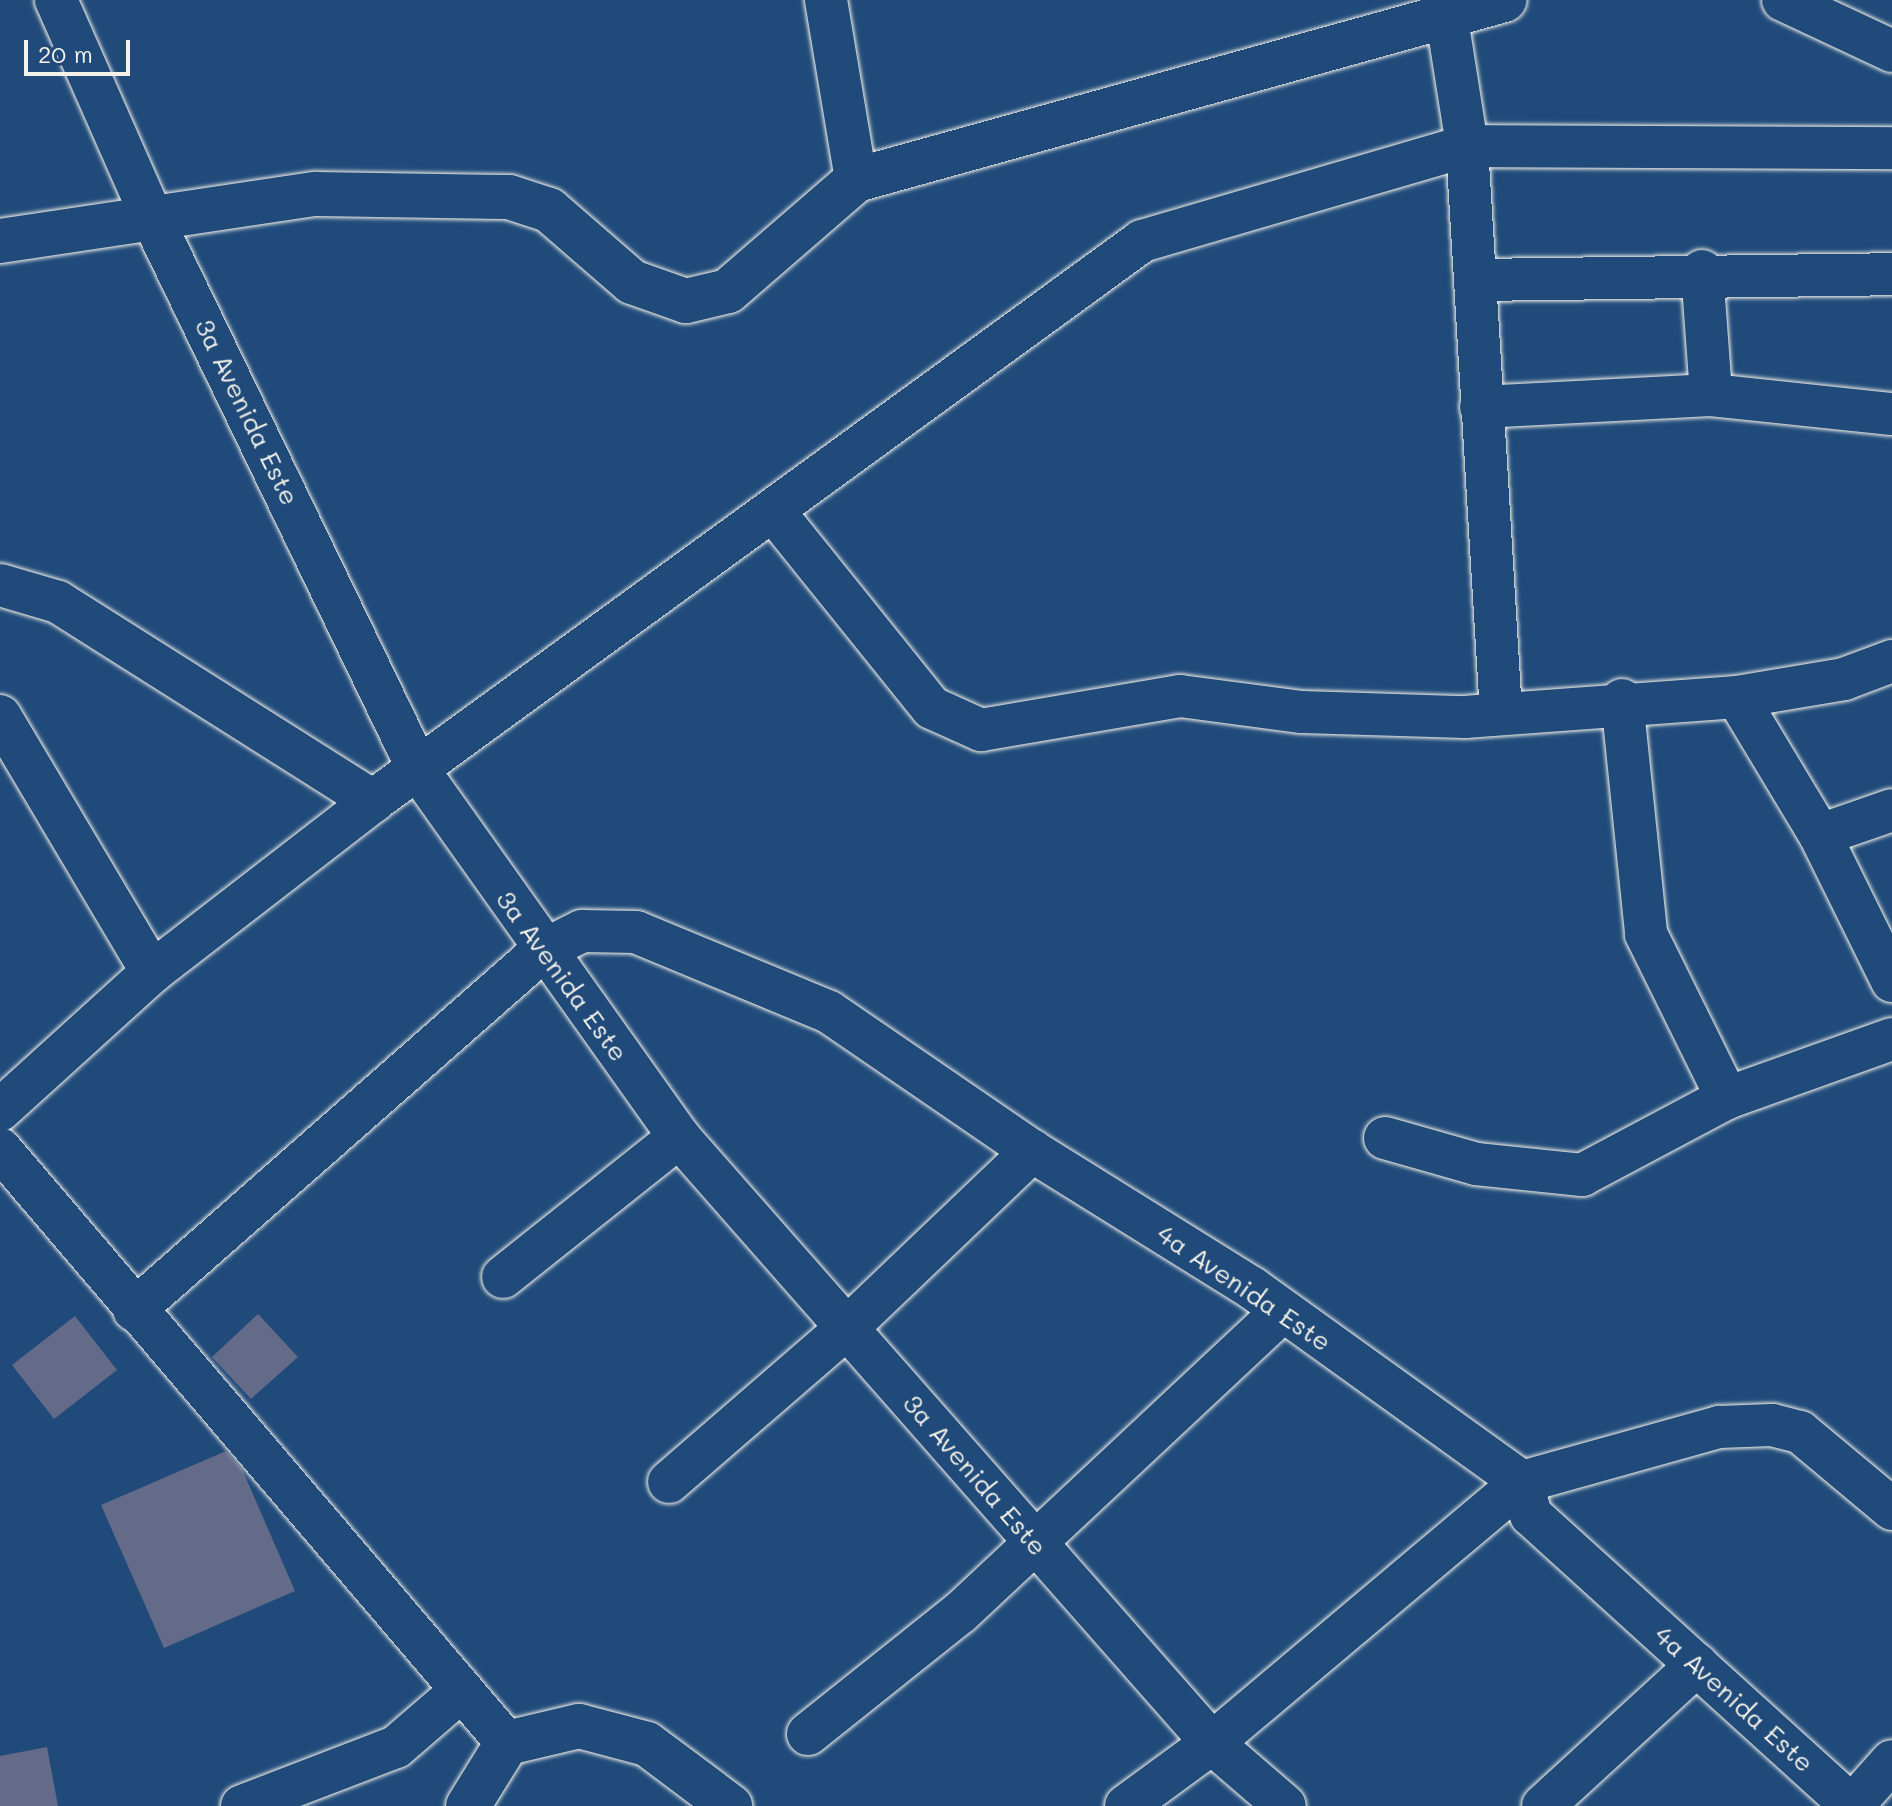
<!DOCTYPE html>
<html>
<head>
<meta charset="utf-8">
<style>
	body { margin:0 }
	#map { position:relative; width:1892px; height:1806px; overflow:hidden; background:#1f4a7a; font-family:Mali,sans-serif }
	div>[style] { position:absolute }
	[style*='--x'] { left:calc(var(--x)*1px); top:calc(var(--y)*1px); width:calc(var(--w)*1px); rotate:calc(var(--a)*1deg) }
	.building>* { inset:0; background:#646b89 }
	.roads { filter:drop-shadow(0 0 2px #f4f1e8) drop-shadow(0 0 2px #f4f1e8) }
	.minor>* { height:42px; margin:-21px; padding:0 21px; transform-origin:21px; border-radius:21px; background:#1f4a7a }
	.major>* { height:44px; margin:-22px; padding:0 22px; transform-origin:22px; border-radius:22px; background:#1f4a7a }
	span { translate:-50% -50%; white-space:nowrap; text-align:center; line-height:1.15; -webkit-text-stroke:7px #1f4a7a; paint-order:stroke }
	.street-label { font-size:26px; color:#f4f1e8 }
	.scale { position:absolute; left:24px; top:40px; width:106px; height:36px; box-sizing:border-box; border:4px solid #f4f1e8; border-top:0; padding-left:10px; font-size:24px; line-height:28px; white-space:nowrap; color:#f4f1e8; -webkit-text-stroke:6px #1f4a7a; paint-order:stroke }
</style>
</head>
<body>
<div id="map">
	<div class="building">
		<div style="clip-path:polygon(258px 1314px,298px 1357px,251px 1399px,212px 1357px)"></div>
		<div style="clip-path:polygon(75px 1316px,117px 1370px,54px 1419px,12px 1365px)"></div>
		<div style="clip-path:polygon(226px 1451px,242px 1469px,295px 1591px,164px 1648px,101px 1505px)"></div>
		<div style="clip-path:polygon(47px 1747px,58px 1806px,0 1806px,0 1756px)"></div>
	</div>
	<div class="roads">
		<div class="minor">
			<div style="--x:56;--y:0;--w:243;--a:66.2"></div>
			<div style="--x:154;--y:222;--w:610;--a:64.23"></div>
			<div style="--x:419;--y:771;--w:449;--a:54.6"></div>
			<div style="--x:679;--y:1137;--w:807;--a:48.67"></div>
			<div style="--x:1212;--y:1743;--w:96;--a:40.8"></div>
			<div style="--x:826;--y:0;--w:182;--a:80.5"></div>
			<div style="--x:1444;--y:0;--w:148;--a:81"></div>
			<div style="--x:1467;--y:146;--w:568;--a:86.57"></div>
			<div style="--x:1783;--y:0;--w:120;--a:25.1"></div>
			<div style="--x:1702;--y:271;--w:124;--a:85.8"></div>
			<div style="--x:1477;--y:280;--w:415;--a:-0.8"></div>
			<div style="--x:1481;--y:407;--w:230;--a:-3"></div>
			<div style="--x:1711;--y:395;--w:182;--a:6"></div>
			<div style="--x:775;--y:513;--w:250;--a:51.2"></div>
			<div style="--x:932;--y:708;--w:54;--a:24.2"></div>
			<div style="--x:981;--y:730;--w:202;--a:-9.7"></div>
			<div style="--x:1180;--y:696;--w:123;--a:7.5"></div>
			<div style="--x:1302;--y:712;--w:163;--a:1.8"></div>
			<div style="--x:1465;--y:717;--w:273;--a:-4.2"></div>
			<div style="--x:1737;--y:697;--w:109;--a:-9.5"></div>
			<div style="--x:1844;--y:679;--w:51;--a:-20.6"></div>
			<div style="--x:0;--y:585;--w:60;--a:16.3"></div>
			<div style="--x:58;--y:602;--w:373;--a:32.3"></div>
			<div style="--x:1737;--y:697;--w:161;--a:59"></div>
			<div style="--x:1820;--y:835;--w:163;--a:63.7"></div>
			<div style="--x:1622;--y:700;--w:235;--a:84.1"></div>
			<div style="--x:1646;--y:934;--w:183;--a:63.7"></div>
			<div style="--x:0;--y:716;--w:298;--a:59.3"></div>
			<div style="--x:1820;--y:835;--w:76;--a:-19.1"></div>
			<div style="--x:0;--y:1110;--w:205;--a:-42.2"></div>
			<div style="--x:152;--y:972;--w:279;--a:-37.7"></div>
			<div style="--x:373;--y:801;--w:951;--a:-36.06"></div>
			<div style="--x:1142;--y:241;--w:339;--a:-16.3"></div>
			<div style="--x:1467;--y:146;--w:425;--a:0.3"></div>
			<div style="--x:1385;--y:1138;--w:95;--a:15.9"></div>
			<div style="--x:1476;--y:1164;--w:107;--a:5.9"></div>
			<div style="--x:1582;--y:1175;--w:164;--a:-28"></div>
			<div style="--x:1727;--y:1098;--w:175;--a:-19.7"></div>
			<div style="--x:0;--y:1149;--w:781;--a:49.52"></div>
			<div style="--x:503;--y:1277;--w:225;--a:-38.5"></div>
			<div style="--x:134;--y:1310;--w:543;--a:-41.34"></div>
			<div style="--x:542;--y:951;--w:45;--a:-26.6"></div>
			<div style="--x:582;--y:931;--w:54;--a:1.1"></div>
			<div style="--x:636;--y:932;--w:209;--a:22.5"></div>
			<div style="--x:829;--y:1012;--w:246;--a:34.4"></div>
			<div style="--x:1032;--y:1151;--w:259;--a:31.9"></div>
			<div style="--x:1252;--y:1288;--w:332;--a:35.7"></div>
			<div style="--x:1522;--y:1482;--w:34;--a:75"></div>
			<div style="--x:1531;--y:1515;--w:433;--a:42.2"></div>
			<div style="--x:669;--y:1482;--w:237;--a:-40.9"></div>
			<div style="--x:848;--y:1327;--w:255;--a:-43.7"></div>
			<div style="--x:808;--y:1734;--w:196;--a:-38.6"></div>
			<div style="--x:961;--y:1612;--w:439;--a:-43.1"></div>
			<div style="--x:242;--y:1806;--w:165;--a:-21"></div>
			<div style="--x:396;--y:1747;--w:87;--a:-40.8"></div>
			<div style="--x:1126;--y:1806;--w:107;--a:-36.2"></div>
			<div style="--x:1212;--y:1743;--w:405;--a:-40.1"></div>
			<div style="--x:1522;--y:1482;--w:205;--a:-15.6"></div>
			<div style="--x:1719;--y:1427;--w:53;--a:-2.2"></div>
			<div style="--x:1772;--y:1425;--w:29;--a:14"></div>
			<div style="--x:1800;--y:1432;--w:120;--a:39.9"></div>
			<div style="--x:1543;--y:1806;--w:209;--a:-42.5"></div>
			<div style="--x:1852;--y:1806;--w:60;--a:-48.4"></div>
		</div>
		<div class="major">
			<div style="--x:0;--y:241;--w:319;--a:-8.5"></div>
			<div style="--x:316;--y:194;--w:193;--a:0.9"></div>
			<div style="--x:509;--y:197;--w:42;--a:18"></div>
			<div style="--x:549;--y:210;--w:110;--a:40.9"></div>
			<div style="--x:632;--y:282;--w:57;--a:19.4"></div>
			<div style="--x:686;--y:301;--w:43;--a:-13.4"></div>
			<div style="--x:728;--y:291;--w:169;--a:-40.9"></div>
			<div style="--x:856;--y:180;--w:673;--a:-15.52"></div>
			<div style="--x:468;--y:1806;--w:74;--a:-58.2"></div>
			<div style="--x:507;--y:1743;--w:74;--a:-13.3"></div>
			<div style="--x:579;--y:1726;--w:70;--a:14.8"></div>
			<div style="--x:647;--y:1744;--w:104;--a:36.8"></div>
		</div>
	</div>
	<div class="street-label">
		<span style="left:247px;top:412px;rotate:64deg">3a Avenida Este</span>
		<span style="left:562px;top:976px;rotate:54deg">3a Avenida Este</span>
		<span style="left:1244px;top:1288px;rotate:34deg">4a Avenida Este</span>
		<span style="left:975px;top:1475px;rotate:49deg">3a Avenida Este</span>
		<span style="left:1734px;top:1699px;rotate:42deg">4a Avenida Este</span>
	</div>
	<div class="scale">20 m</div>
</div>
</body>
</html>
